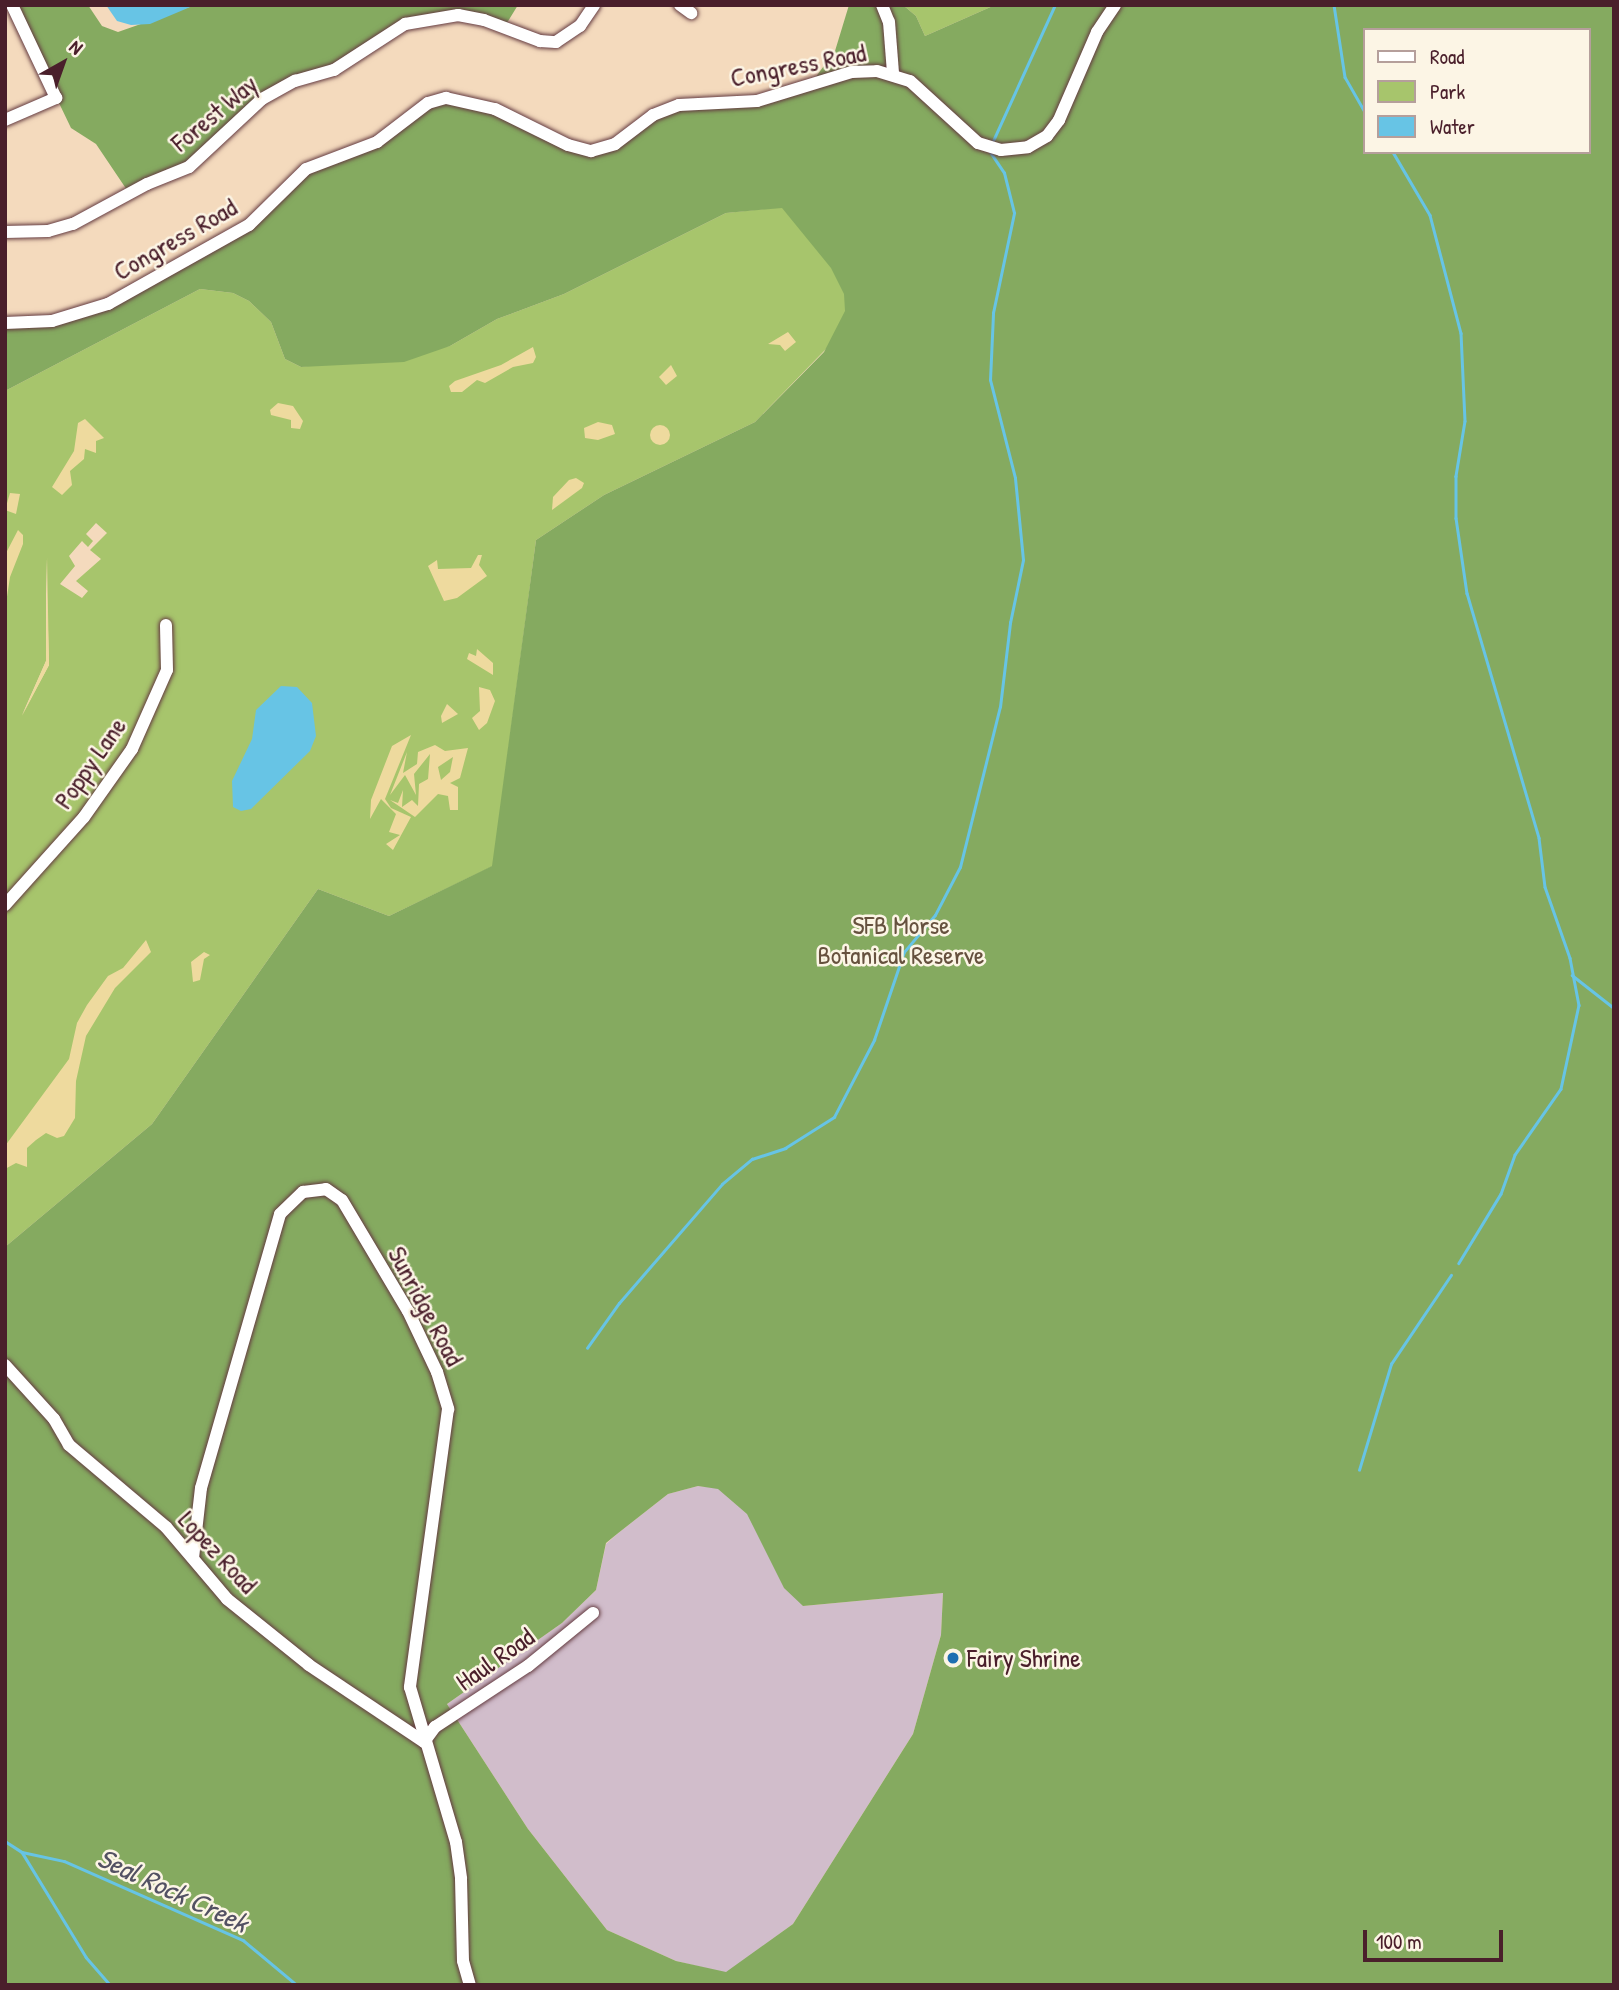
<!DOCTYPE html>
<html>
<head>
<meta charset="utf-8">
<style>
	body { margin:0 }
	#map { position:relative; width:1619px; height:1990px; overflow:hidden; background:#f4dabd; font-family:"Patrick Hand",sans-serif }
	div>[style] { position:absolute }
	[style*='--x'] { left:calc(var(--x)*1px); top:calc(var(--y)*1px); width:calc(var(--w)*1px); rotate:calc(var(--a)*1deg) }
	.industrial>* { inset:0; background:#d1bdcb }
	.green>* { inset:0; background:#a7c56c }
	.forest>* { inset:0; background:#85aa60 }
	.sand>* { inset:0; background:#eeda9e }
	.round { border-radius:50% }
	.water>* { inset:0; background:#67c4e5 }
	.stream>* { height:2.5px; margin:-1.25px; padding:0 1.25px; transform-origin:1.25px; border-radius:1.25px; background:#67c4e5 }
	.roads { filter:drop-shadow(0 0 2px #643b41) drop-shadow(0 0 2px #643b41) }
	.minor>* { height:12px; margin:-6px; padding:0 6px; transform-origin:6px; border-radius:6px; background:#fff }
	.dots>* { width:19px; height:19px; translate:-50% -50%; box-sizing:border-box; border:4px solid #fcf5e5; border-radius:50% }
	span { translate:-50% -50%; white-space:nowrap; text-align:center; line-height:1.15; -webkit-text-stroke:5px #fcf5e5; paint-order:stroke }
	.street-label { font-size:26px; color:#4a1f2b }
	.park-label { font-size:26px; color:#66513e }
	.poi-label { font-size:26px; color:#4a1f2b }
	.left { translate:0 -50%; text-align:left }
	.water-label { font-size:28px; color:#535163; font-style:italic }
	.frame { position:absolute; inset:0; border:7px solid #4a1f2b; pointer-events:none }
	.legend { position:absolute; left:1363px; top:28px; width:228px; height:126px; box-sizing:border-box; background:#fcf5e5; border:2px solid #b59f9b; margin:0; padding:9px 12px; list-style:none; font-size:21px; color:#4a1f2b }
	.legend li { display:flex; align-items:center; gap:14px; height:35px }
	.legend b { width:35px; border:2px solid #b59f9b }
	.north { position:absolute; left:28px; top:28px; width:70px; height:70px; -webkit-text-stroke:5px #fcf5e5; paint-order:stroke; rotate:40deg; font-size:19px; font-weight:700; line-height:28px; text-align:center; color:#4a1f2b }
	.north::after { content:''; display:block; margin:auto; width:24px; height:32px; background:#4a1f2b; clip-path:polygon(50% 0,100% 100%,50% 72%,0 100%) }
	.scale { position:absolute; left:1363px; top:1930px; width:140px; height:32px; box-sizing:border-box; border:4px solid #4a1f2b; border-top:0; padding-left:9px; font-size:21px; line-height:24px; white-space:nowrap; color:#4a1f2b; -webkit-text-stroke:5px #fcf5e5; paint-order:stroke }
</style>
</head>
<body>
<div id="map">
	<div class="industrial">
		<div style="clip-path:polygon(698px 1486px,718px 1488px,748px 1514px,803px 1606px,943px 1593px,941px 1635px,913px 1734px,793px 1924px,726px 1973px,676px 1961px,607px 1930px,528px 1829px,447px 1704px,562px 1623px,596px 1590px,606px 1544px,617px 1534px,668px 1494px)"></div>
	</div>
	<div class="green">
		<div style="clip-path:polygon(903px 5px,995px 5px,925px 36px,916px 16px)"></div>
		<div style="clip-path:polygon(evenodd,1006px 164px,755px 422px,604px 495px,536px 540px,493px 866px,389px 916px,318px 889px,152px 1124px,5px 1247px,5px 391px,200px 289px,233px 293px,249px 301px,271px 322px,285px 359px,301px 367px,450px 346px,497px 319px,564px 294px,726px 213px,782px 207px,830px 265px,1006px 164px,96px 523px,107px 533px,90px 550px,101px 559px,76px 581px,88px 591px,82px 598px,60px 584px,75px 566px,69px 556px,82px 541px,88px 547px,93px 541px,86px 534px,96px 523px,1006px 164px,46px 559px,49px 665px,22px 715px,46px 661px,46px 559px)"></div>
	</div>
	<div class="forest">
		<div style="clip-path:polygon(12px 5px,88px 5px,102px 26px,118px 32px,195px 5px,518px 5px,505px 26px,484px 20px,422px 19px,356px 56px,281px 88px,207px 154px,129px 193px,96px 144px,71px 128px)"></div>
		<div style="clip-path:polygon(evenodd,849px 5px,903px 5px,916px 16px,925px 36px,995px 5px,1614px 5px,1614px 1985px,5px 1985px,5px 1247px,152px 1124px,318px 889px,389px 916px,492px 866px,536px 540px,604px 495px,755px 422px,824px 352px,845px 311px,844px 294px,831px 268px,782px 208px,726px 213px,564px 294px,497px 319px,450px 346px,404px 362px,301px 367px,285px 359px,271px 322px,249px 301px,233px 293px,200px 289px,5px 391px,5px 323px,80px 315px,226px 238px,291px 181px,368px 146px,420px 109px,456px 99px,591px 151px,653px 115px,809px 86px,835px 51px,849px 5px,1365px 30px,1589px 30px,1589px 152px,1365px 152px,1365px 30px,849px 5px,698px 1486px,718px 1489px,747px 1514px,784px 1588px,803px 1606px,943px 1593px,941px 1635px,913px 1734px,793px 1924px,726px 1972px,676px 1961px,607px 1930px,528px 1829px,447px 1704px,562px 1623px,596px 1590px,606px 1543px,617px 1534px,668px 1494px,698px 1486px)"></div>
	</div>
	<div class="sand">
		<div style="clip-path:polygon(788px 332px,796px 342px,785px 351px,780px 345px,768px 344px)"></div>
		<div style="clip-path:polygon(533px 347px,536px 357px,533px 363px,513px 367px,485px 383px,477px 380px,462px 392px,451px 392px,449px 386px,455px 381px,501px 365px)"></div>
		<div style="clip-path:polygon(671px 365px,677px 376px,666px 385px,659px 377px)"></div>
		<div style="clip-path:polygon(278px 403px,293px 406px,303px 421px,300px 429px,291px 428px,291px 420px,271px 415px,270px 410px)"></div>
		<div style="clip-path:polygon(85px 419px,104px 438px,96px 441px,96px 453px,85px 449px,84px 459px,70px 471px,72px 485px,62px 495px,52px 487px,74px 451px,78px 423px)"></div>
		<div style="clip-path:polygon(598px 422px,612px 425px,615px 434px,598px 440px,585px 438px,584px 428px)"></div>
		<div class="round" style="left:650px;top:425px;width:20px;height:20px"></div>
		<div style="clip-path:polygon(576px 478px,584px 483px,582px 488px,552px 510px,553px 497px,569px 480px)"></div>
		<div style="clip-path:polygon(10px 493px,20px 494px,16px 514px,5px 510px)"></div>
		<div style="clip-path:polygon(18px 530px,23px 535px,23px 544px,10px 577px,5px 610px,5px 555px)"></div>
		<div style="clip-path:polygon(478px 555px,482px 555px,479px 565px,487px 576px,457px 598px,444px 601px,428px 566px,437px 560px,438px 569px,471px 568px)"></div>
		<div style="clip-path:polygon(47px 556px,49px 665px,22px 716px,46px 661px)"></div>
		<div style="clip-path:polygon(477px 649px,493px 663px,493px 675px,467px 659px,469px 653px,476px 656px)"></div>
		<div style="clip-path:polygon(479px 687px,490px 690px,495px 701px,487px 723px,479px 730px,472px 718px,480px 711px)"></div>
		<div style="clip-path:polygon(447px 704px,458px 714px,442px 723px,441px 716px)"></div>
		<div style="clip-path:polygon(411px 735px,385px 799px,391px 808px,411px 817px,393px 850px,386px 844px,400px 835px,389px 832px,396px 814px,381px 799px,370px 819px,371px 800px,392px 746px)"></div>
		<div style="clip-path:polygon(evenodd,435px 745px,445px 751px,468px 748px,460px 778px,450px 783px,458px 787px,458px 810px,450px 810px,448px 796px,438px 794px,415px 817px,390px 800px,398px 803px,403px 790px,402px 807px,412px 800px,418px 806px,419px 784px,428px 779px,430px 754px,414px 774px,416px 795px,405px 775px,390px 795px,407px 752px,403px 773px,417px 764px,418px 752px,435px 745px,453px 757px,450px 772px,441px 780px,438px 767px,453px 757px)"></div>
		<div style="clip-path:polygon(146px 940px,151px 952px,115px 988px,86px 1036px,76px 1081px,75px 1118px,64px 1136px,57px 1138px,46px 1133px,36px 1140px,27px 1148px,27px 1167px,16px 1163px,5px 1169px,5px 1146px,69px 1059px,77px 1023px,87px 1005px,108px 976px,123px 968px)"></div>
		<div style="clip-path:polygon(204px 952px,210px 955px,204px 959px,200px 980px,193px 982px,191px 962px)"></div>
	</div>
	<div class="water">
		<div style="clip-path:polygon(106px 5px,195px 5px,150px 24px,131px 25px,117px 21px)"></div>
		<div style="clip-path:polygon(281px 686px,297px 687px,312px 703px,316px 736px,310px 751px,251px 809px,241px 811px,233px 807px,232px 781px,252px 739px,256px 710px)"></div>
	</div>
	<div class="stream">
		<div style="--x:1334;--y:5;--w:73;--a:81.3"></div>
		<div style="--x:1345;--y:77;--w:40;--a:60.3"></div>
		<div style="--x:992;--y:143;--w:152;--a:-65.5"></div>
		<div style="--x:1393;--y:152;--w:73;--a:59.6"></div>
		<div style="--x:1430;--y:215;--w:122;--a:75.3"></div>
		<div style="--x:1461;--y:333;--w:88;--a:87.4"></div>
		<div style="--x:1465;--y:421;--w:56;--a:99.3"></div>
		<div style="--x:1456;--y:476;--w:42;--a:90"></div>
		<div style="--x:1456;--y:518;--w:76;--a:81.7"></div>
		<div style="--x:1467;--y:593;--w:255;--a:73.6"></div>
		<div style="--x:1539;--y:838;--w:49;--a:83"></div>
		<div style="--x:1545;--y:887;--w:75;--a:70.6"></div>
		<div style="--x:1570;--y:958;--w:48;--a:79.2"></div>
		<div style="--x:1579;--y:1005;--w:86;--a:102.1"></div>
		<div style="--x:1561;--y:1089;--w:80;--a:124.9"></div>
		<div style="--x:1515;--y:1155;--w:41;--a:109.7"></div>
		<div style="--x:1501;--y:1194;--w:81;--a:121.3"></div>
		<div style="--x:1572;--y:975;--w:53;--a:38.2"></div>
		<div style="--x:587;--y:1348;--w:55;--a:-54.6"></div>
		<div style="--x:619;--y:1303;--w:157;--a:-49.1"></div>
		<div style="--x:722;--y:1184;--w:39;--a:-40"></div>
		<div style="--x:752;--y:1159;--w:35;--a:-18"></div>
		<div style="--x:785;--y:1148;--w:58;--a:-32.3"></div>
		<div style="--x:834;--y:1117;--w:87;--a:-62.5"></div>
		<div style="--x:874;--y:1040;--w:93;--a:-71.2"></div>
		<div style="--x:904;--y:952;--w:48;--a:-50"></div>
		<div style="--x:935;--y:915;--w:54;--a:-62.5"></div>
		<div style="--x:960;--y:867;--w:165;--a:-76"></div>
		<div style="--x:1000;--y:707;--w:85;--a:-83.2"></div>
		<div style="--x:1010;--y:623;--w:64;--a:-78.3"></div>
		<div style="--x:1023;--y:560;--w:82;--a:-95.6"></div>
		<div style="--x:1015;--y:478;--w:101;--a:-104.3"></div>
		<div style="--x:990;--y:380;--w:67;--a:-87.4"></div>
		<div style="--x:993;--y:313;--w:102;--a:-78.1"></div>
		<div style="--x:1014;--y:213;--w:41;--a:-104"></div>
		<div style="--x:1004;--y:173;--w:25;--a:-124"></div>
		<div style="--x:1359;--y:1470;--w:111;--a:-73.2"></div>
		<div style="--x:1391;--y:1364;--w:107;--a:-56"></div>
		<div style="--x:5;--y:1841;--w:20;--a:33"></div>
		<div style="--x:22;--y:1852;--w:123;--a:58.6"></div>
		<div style="--x:86;--y:1957;--w:37;--a:49"></div>
		<div style="--x:22;--y:1852;--w:43;--a:12.1"></div>
		<div style="--x:64;--y:1861;--w:196;--a:23.8"></div>
		<div style="--x:243;--y:1940;--w:70;--a:39.8"></div>
	</div>
	<div class="roads">
		<div class="minor">
			<div style="--x:680;--y:5;--w:14;--a:36"></div>
			<div style="--x:882;--y:5;--w:18;--a:68"></div>
			<div style="--x:889;--y:22;--w:51;--a:85.5"></div>
			<div style="--x:5;--y:120;--w:56;--a:-23.3"></div>
			<div style="--x:56;--y:98;--w:103;--a:-115.3"></div>
			<div style="--x:5;--y:232;--w:43;--a:-1.3"></div>
			<div style="--x:48;--y:231;--w:26;--a:-16"></div>
			<div style="--x:73;--y:224;--w:84;--a:-28.4"></div>
			<div style="--x:147;--y:184;--w:45;--a:-22"></div>
			<div style="--x:189;--y:167;--w:100;--a:-43"></div>
			<div style="--x:262;--y:99;--w:38;--a:-29"></div>
			<div style="--x:295;--y:81;--w:41;--a:-15.8"></div>
			<div style="--x:334;--y:70;--w:85;--a:-32.9"></div>
			<div style="--x:405;--y:24;--w:54;--a:-9.6"></div>
			<div style="--x:458;--y:15;--w:26;--a:11"></div>
			<div style="--x:484;--y:20;--w:60;--a:20.6"></div>
			<div style="--x:540;--y:41;--w:16;--a:4"></div>
			<div style="--x:556;--y:42;--w:29;--a:-34"></div>
			<div style="--x:580;--y:26;--w:25;--a:-56"></div>
			<div style="--x:5;--y:323;--w:47;--a:-2.4"></div>
			<div style="--x:52;--y:321;--w:59;--a:-16.9"></div>
			<div style="--x:108;--y:304;--w:162;--a:-29.3"></div>
			<div style="--x:249;--y:225;--w:80;--a:-44.5"></div>
			<div style="--x:306;--y:169;--w:76;--a:-20.8"></div>
			<div style="--x:377;--y:142;--w:64;--a:-37.4"></div>
			<div style="--x:428;--y:103;--w:19;--a:-16"></div>
			<div style="--x:446;--y:98;--w:50;--a:12.7"></div>
			<div style="--x:495;--y:109;--w:81;--a:26.3"></div>
			<div style="--x:568;--y:145;--w:24;--a:15"></div>
			<div style="--x:591;--y:151;--w:25;--a:-16"></div>
			<div style="--x:615;--y:144;--w:48;--a:-37.3"></div>
			<div style="--x:653;--y:115;--w:28;--a:-21"></div>
			<div style="--x:679;--y:105;--w:78;--a:-2.9"></div>
			<div style="--x:757;--y:101;--w:99;--a:-17"></div>
			<div style="--x:852;--y:72;--w:25;--a:-2"></div>
			<div style="--x:877;--y:71;--w:34;--a:17"></div>
			<div style="--x:910;--y:81;--w:92;--a:42.4"></div>
			<div style="--x:978;--y:143;--w:24;--a:17"></div>
			<div style="--x:1001;--y:150;--w:27;--a:-6"></div>
			<div style="--x:1028;--y:147;--w:22;--a:-30"></div>
			<div style="--x:1047;--y:136;--w:20;--a:-53"></div>
			<div style="--x:1059;--y:120;--w:96;--a:-66.6"></div>
			<div style="--x:1097;--y:32;--w:32;--a:-56"></div>
			<div style="--x:5;--y:905;--w:118;--a:-48.1"></div>
			<div style="--x:84;--y:817;--w:83;--a:-54.8"></div>
			<div style="--x:132;--y:749;--w:86;--a:-66.1"></div>
			<div style="--x:167;--y:670;--w:45;--a:-91.3"></div>
			<div style="--x:5;--y:1365;--w:73;--a:47.8"></div>
			<div style="--x:54;--y:1419;--w:30;--a:60"></div>
			<div style="--x:69;--y:1445;--w:127;--a:40.2"></div>
			<div style="--x:166;--y:1527;--w:94;--a:49.7"></div>
			<div style="--x:227;--y:1599;--w:105;--a:38.8"></div>
			<div style="--x:309;--y:1665;--w:138;--a:33.8"></div>
			<div style="--x:193;--y:1558;--w:70;--a:-83.5"></div>
			<div style="--x:201;--y:1488;--w:285;--a:-73.9"></div>
			<div style="--x:280;--y:1214;--w:32;--a:-44"></div>
			<div style="--x:303;--y:1192;--w:23;--a:-7"></div>
			<div style="--x:326;--y:1189;--w:19;--a:35"></div>
			<div style="--x:342;--y:1200;--w:129;--a:59.3"></div>
			<div style="--x:408;--y:1311;--w:68;--a:64.6"></div>
			<div style="--x:437;--y:1372;--w:39;--a:73"></div>
			<div style="--x:448;--y:1409;--w:281;--a:97.8"></div>
			<div style="--x:410;--y:1687;--w:162;--a:73.5"></div>
			<div style="--x:456;--y:1842;--w:37;--a:82"></div>
			<div style="--x:461;--y:1879;--w:82;--a:88.6"></div>
			<div style="--x:463;--y:1961;--w:25;--a:74"></div>
			<div style="--x:424;--y:1742;--w:19;--a:-54"></div>
			<div style="--x:435;--y:1727;--w:111;--a:-33.3"></div>
			<div style="--x:528;--y:1666;--w:84;--a:-39.2"></div>
		</div>
	</div>
	<div class="dots">
		<div style="left:953px;top:1658px;background:#1f6fb2"></div>
	</div>
	<div class="street-label">
		<span style="left:798px;top:65px;rotate:-11deg">Congress Road</span>
		<span style="left:214px;top:113px;rotate:-40deg">Forest Way</span>
		<span style="left:175px;top:239px;rotate:-30deg">Congress Road</span>
		<span style="left:90px;top:763px;rotate:-55deg">Poppy Lane</span>
		<span style="left:426px;top:1306px;rotate:62deg">Sunridge Road</span>
		<span style="left:218px;top:1552px;rotate:47deg">Lopez Road</span>
		<span style="left:495px;top:1659px;rotate:-35deg">Haul Road</span>
	</div>
	<div class="park-label">
		<span style="left:901px;top:940px">SFB Morse<br>Botanical Reserve</span>
	</div>
	<div class="poi-label">
		<span class="left" style="left:967px;top:1658px">Fairy Shrine</span>
	</div>
	<div class="water-label">
		<span style="left:173px;top:1890px;rotate:25deg">Seal Rock Creek</span>
	</div>
	<div class="frame"></div>
	<ul class="legend">
	<li><b style="height:9px;background:#fff"></b>Road</li>
	<li><b style="height:19px;background:#a7c56c"></b>Park</li>
	<li><b style="height:19px;background:#67c4e5"></b>Water</li>
	</ul>
	<div class="north">N</div>
	<div class="scale">100 m</div>
</div>
</body>
</html>
